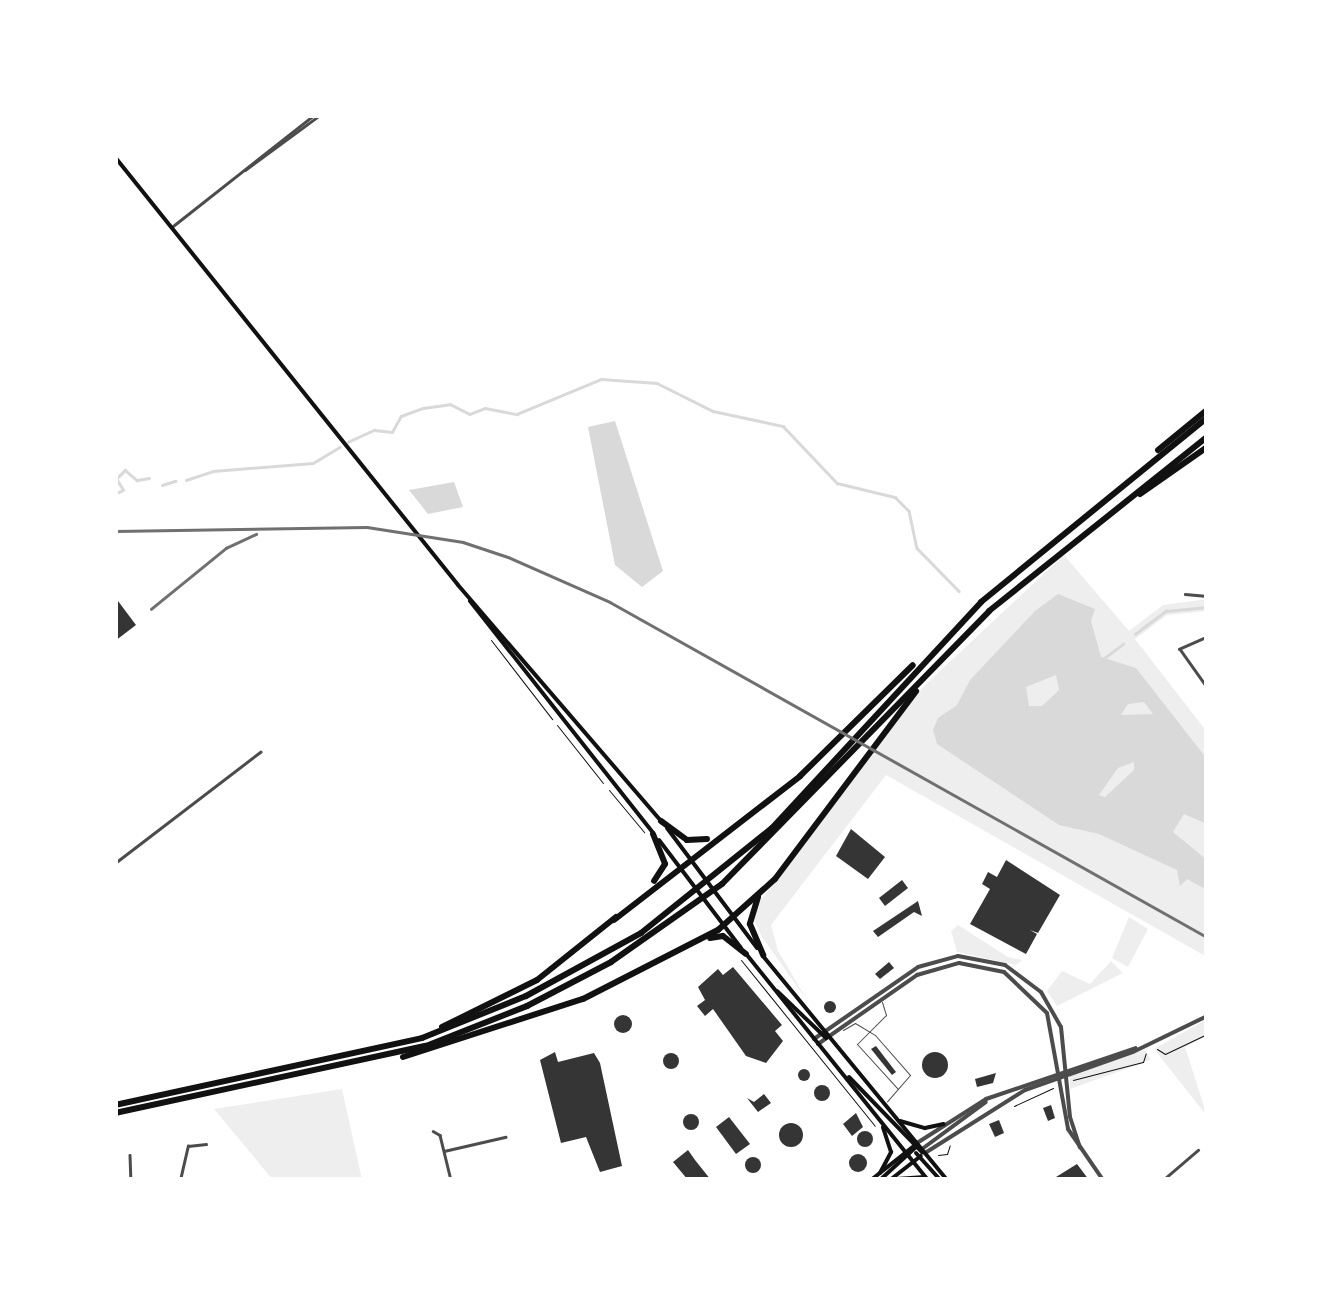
<!DOCTYPE html>
<html>
<head>
<meta charset="utf-8">
<style>
	body { margin:0 }
	#map { position:relative; width:1322px; height:1295px; overflow:hidden; background:#fff; font-family:"Asap Condensed",sans-serif }
	div>[style] { position:absolute }
	[style*='--x'] { left:calc(var(--x)*1px); top:calc(var(--y)*1px); width:calc(var(--w)*1px); rotate:calc(var(--a)*1deg) }
	.green>* { inset:0; background:#eee }
	.water>* { inset:0; background:#d9d9d9 }
	.stream>* { height:2.5px; margin:-1.25px; padding:0 1.25px; transform-origin:1.25px; border-radius:1.25px; background:#d9d9d9 }
	.building>* { inset:0; background:#353535 }
	.round { border-radius:50% }
	.path>* { height:1px; margin:-0.5px; padding:0 0.5px; transform-origin:0.5px; border-radius:0.5px; background:#111 }
	.service>* { height:1px; margin:-0.5px; padding:0 0.5px; transform-origin:0.5px; border-radius:0.5px; background:#4c4c4c }
	.minor>* { height:2.5px; margin:-1.25px; padding:0 1.25px; transform-origin:1.25px; border-radius:1.25px; background:#4c4c4c }
	.tertiary>* { height:4px; margin:-2px; padding:0 2px; transform-origin:2px; border-radius:2px; background:#4c4c4c }
	.secondary>* { height:4px; margin:-2px; padding:0 2px; transform-origin:2px; border-radius:2px; background:#111 }
	.motorway>* { height:6px; margin:-3px; padding:0 3px; transform-origin:3px; border-radius:3px; background:#111 }
	.rail>* { height:2.5px; margin:-1.25px; padding:0 1.25px; transform-origin:1.25px; border-radius:1.25px; background:#707070 }
	span { translate:-50% -50%; white-space:nowrap; text-align:center; line-height:1.15; -webkit-text-stroke:9px #fff; paint-order:stroke }
	.frame { position:absolute; inset:0; border:118px solid #fff; pointer-events:none }
</style>
</head>
<body>
<div id="map">
	<div class="green">
		<div style="clip-path:polygon(1064px 555px,1129px 631px,1163px 605px,1207px 599px,1207px 611px,1167px 615px,1135px 639px,1207px 732px,1207px 957px,886px 775px,771px 925px,778px 951px,809px 1003px,762px 937px,753px 918px,757px 905px,923px 687px)"></div>
		<div style="clip-path:polygon(1129px 917px,1148px 929px,1128px 967px,1112px 958px)"></div>
		<div style="clip-path:polygon(958px 925px,1008px 957px,1022px 960px,1016px 965px,957px 952px,951px 931px)"></div>
		<div style="clip-path:polygon(1111px 961px,1123px 973px,1057px 1006px,1047px 991px,1062px 971px,1090px 984px)"></div>
		<div style="clip-path:polygon(1207px 1019px,1207px 1036px,1185px 1047px,1207px 1116px,1154px 1049px)"></div>
		<div style="clip-path:polygon(1145px 1050px,1151px 1060px,1070px 1089px,1070px 1075px)"></div>
		<div style="clip-path:polygon(342px 1089px,362px 1180px,273px 1180px,214px 1109px)"></div>
	</div>
	<div class="water">
		<div style="clip-path:polygon(615px 421px,663px 571px,642px 587px,615px 565px,588px 427px)"></div>
		<div style="clip-path:polygon(454px 482px,463px 507px,428px 514px,409px 490px)"></div>
		<div style="clip-path:polygon(evenodd,1058px 594px,1095px 609px,1091px 621px,1101px 657px,1136px 668px,1207px 759px,1207px 824px,1184px 814px,1173px 832px,1207px 860px,1207px 890px,1187px 879px,1180px 886px,1177px 870px,1099px 834px,1059px 825px,937px 744px,933px 730px,938px 718px,957px 705px,970px 680px,1035px 611px,1058px 594px,1056px 675px,1059px 690px,1042px 706px,1029px 706px,1026px 687px,1056px 675px,1058px 594px,1144px 702px,1153px 714px,1121px 715px,1128px 704px,1144px 702px,1058px 594px,1134px 762px,1134px 770px,1105px 797px,1099px 795px,1118px 768px,1134px 762px)"></div>
	</div>
	<div class="stream">
		<div style="--x:348;--y:442;--w:29;--a:-25"></div>
		<div style="--x:374;--y:430;--w:18;--a:6"></div>
		<div style="--x:392;--y:432;--w:18;--a:-61"></div>
		<div style="--x:401;--y:416;--w:23;--a:-20"></div>
		<div style="--x:423;--y:408;--w:27;--a:-8"></div>
		<div style="--x:450;--y:404;--w:22;--a:27"></div>
		<div style="--x:470;--y:414;--w:16;--a:-22"></div>
		<div style="--x:485;--y:408;--w:33;--a:11"></div>
		<div style="--x:517;--y:414;--w:91;--a:-22.6"></div>
		<div style="--x:601;--y:379;--w:56;--a:4.1"></div>
		<div style="--x:657;--y:383;--w:63;--a:26.6"></div>
		<div style="--x:713;--y:411;--w:72;--a:12.1"></div>
		<div style="--x:783;--y:426;--w:79;--a:46.5"></div>
		<div style="--x:837;--y:483;--w:60;--a:13.6"></div>
		<div style="--x:895;--y:497;--w:20;--a:45"></div>
		<div style="--x:909;--y:511;--w:38;--a:78"></div>
		<div style="--x:917;--y:548;--w:60;--a:45.7"></div>
		<div style="--x:186;--y:480;--w:28;--a:-18"></div>
		<div style="--x:213;--y:471;--w:100;--a:-4.6"></div>
		<div style="--x:313;--y:463;--w:31;--a:-31"></div>
		<div style="--x:162;--y:485;--w:14;--a:-17"></div>
		<div style="--x:115;--y:494;--w:9;--a:-27"></div>
		<div style="--x:123;--y:490;--w:13;--a:-122"></div>
		<div style="--x:116;--y:479;--w:13;--a:-45"></div>
		<div style="--x:125;--y:470;--w:16;--a:40"></div>
		<div style="--x:137;--y:480;--w:12;--a:-9"></div>
		<div style="--x:1135;--y:634;--w:39;--a:-37"></div>
		<div style="--x:1166;--y:611;--w:41;--a:-5.6"></div>
		<div style="--x:1103;--y:659;--w:25;--a:-37"></div>
	</div>
	<div class="building">
		<div style="clip-path:polygon(115px 597px,136px 625px,115px 641px)"></div>
		<div style="clip-path:polygon(851px 829px,885px 857px,868px 879px,836px 856px)"></div>
		<div style="clip-path:polygon(1006px 860px,1060px 895px,1038px 933px,1030px 930px,1037px 934px,1026px 954px,970px 924px,990px 889px,982px 884px,988px 872px,997px 877px)"></div>
		<div style="clip-path:polygon(902px 880px,908px 888px,885px 906px,879px 898px)"></div>
		<div style="clip-path:polygon(918px 901px,922px 916px,914px 912px,878px 937px,873px 931px)"></div>
		<div style="clip-path:polygon(889px 962px,894px 968px,880px 979px,875px 974px)"></div>
		<div style="clip-path:polygon(733px 967px,782px 1025px,775px 1031px,783px 1041px,766px 1063px,746px 1056px,713px 1009px,705px 1016px,697px 1006px,705px 1000px,698px 987px,718px 969px,723px 975px)"></div>
		<div class="round" style="left:824px;top:1001px;width:12px;height:12px"></div>
		<div class="round" style="left:614px;top:1015px;width:18px;height:18px"></div>
		<div style="clip-path:polygon(876px 1046px,896px 1072px,892px 1075px,871px 1049px)"></div>
		<div style="clip-path:polygon(555px 1052px,558px 1062px,594px 1053px,600px 1063px,622px 1166px,600px 1172px,586px 1137px,561px 1143px,540px 1060px)"></div>
		<div class="round" style="left:922px;top:1052px;width:26px;height:26px"></div>
		<div class="round" style="left:663px;top:1053px;width:16px;height:16px"></div>
		<div class="round" style="left:798px;top:1069px;width:12px;height:12px"></div>
		<div style="clip-path:polygon(996px 1073px,993px 1083px,977px 1087px,975px 1079px)"></div>
		<div class="round" style="left:814px;top:1085px;width:16px;height:16px"></div>
		<div style="clip-path:polygon(764px 1094px,771px 1103px,758px 1112px,747px 1098px,754px 1102px)"></div>
		<div style="clip-path:polygon(1051px 1105px,1055px 1118px,1048px 1121px,1043px 1108px)"></div>
		<div style="clip-path:polygon(856px 1113px,863px 1127px,852px 1136px,843px 1124px)"></div>
		<div class="round" style="left:683px;top:1114px;width:16px;height:16px"></div>
		<div style="clip-path:polygon(729px 1117px,750px 1144px,736px 1154px,716px 1127px)"></div>
		<div style="clip-path:polygon(999px 1120px,1004px 1133px,995px 1137px,989px 1124px)"></div>
		<div class="round" style="left:779px;top:1123px;width:24px;height:24px"></div>
		<div class="round" style="left:857px;top:1131px;width:16px;height:16px"></div>
		<div style="clip-path:polygon(688px 1150px,695px 1160px,711px 1180px,688px 1180px,673px 1162px)"></div>
		<div class="round" style="left:849px;top:1154px;width:18px;height:18px"></div>
		<div class="round" style="left:745px;top:1157px;width:16px;height:16px"></div>
		<div style="clip-path:polygon(1077px 1164px,1089px 1180px,1058px 1180px,1056px 1177px)"></div>
	</div>
	<div class="path">
		<div style="--x:491;--y:640;--w:100;--a:52.3"></div>
		<div style="--x:557;--y:725;--w:74;--a:51.6"></div>
		<div style="--x:609;--y:790;--w:55;--a:50.2"></div>
		<div style="--x:741;--y:960;--w:213;--a:51.1"></div>
		<div style="--x:1157;--y:1049;--w:9;--a:32"></div>
		<div style="--x:1165;--y:1054;--w:47;--a:-25.5"></div>
		<div style="--x:1073;--y:1080;--w:72;--a:-14.4"></div>
		<div style="--x:1143;--y:1062;--w:9;--a:-72"></div>
		<div style="--x:1014;--y:1106;--w:43;--a:-24.8"></div>
		<div style="--x:938;--y:1155;--w:9;--a:-6"></div>
		<div style="--x:947;--y:1154;--w:9;--a:-72"></div>
	</div>
	<div class="service">
		<div style="--x:882;--y:1002;--w:14;--a:73"></div>
		<div style="--x:886;--y:1015;--w:41;--a:135"></div>
		<div style="--x:857;--y:1044;--w:61;--a:47.7"></div>
		<div style="--x:843;--y:1030;--w:14;--a:-30"></div>
		<div style="--x:855;--y:1023;--w:23;--a:31"></div>
		<div style="--x:875;--y:1035;--w:53;--a:48.8"></div>
		<div style="--x:910;--y:1075;--w:35;--a:131"></div>
	</div>
	<div class="minor">
		<div style="--x:245;--y:170;--w:93;--a:-36.3"></div>
		<div style="--x:173;--y:226;--w:179;--a:-38.2"></div>
		<div style="--x:1206;--y:495;--w:1;--a:45"></div>
		<div style="--x:1185;--y:594;--w:22;--a:5"></div>
		<div style="--x:1207;--y:637;--w:30;--a:156"></div>
		<div style="--x:1180;--y:649;--w:47;--a:54.6"></div>
		<div style="--x:115;--y:863;--w:183;--a:-37.4"></div>
		<div style="--x:433;--y:1131;--w:8;--a:30"></div>
		<div style="--x:440;--y:1135;--w:46;--a:76.3"></div>
		<div style="--x:444;--y:1151;--w:63;--a:-12.9"></div>
		<div style="--x:130;--y:1155;--w:25;--a:88"></div>
		<div style="--x:180;--y:1180;--w:35;--a:-77"></div>
		<div style="--x:188;--y:1146;--w:18;--a:-6"></div>
		<div style="--x:1163;--y:1180;--w:46;--a:-40.6"></div>
	</div>
	<div class="tertiary">
		<div style="--x:814;--y:1039;--w:126;--a:-34.7"></div>
		<div style="--x:918;--y:967;--w:41;--a:-15.4"></div>
		<div style="--x:958;--y:956;--w:48;--a:10.8"></div>
		<div style="--x:1005;--y:965;--w:45;--a:36.9"></div>
		<div style="--x:1041;--y:992;--w:40;--a:60.3"></div>
		<div style="--x:1061;--y:1027;--w:90;--a:84.3"></div>
		<div style="--x:1070;--y:1117;--w:32;--a:72"></div>
		<div style="--x:818;--y:1044;--w:121;--a:-34.9"></div>
		<div style="--x:917;--y:975;--w:44;--a:-15.9"></div>
		<div style="--x:959;--y:963;--w:46;--a:11.3"></div>
		<div style="--x:1004;--y:972;--w:59;--a:43.6"></div>
		<div style="--x:1047;--y:1013;--w:118;--a:79.7"></div>
		<div style="--x:1068;--y:1129;--w:62;--a:55.5"></div>
		<div style="--x:917;--y:1143;--w:82;--a:-32.5"></div>
		<div style="--x:986;--y:1099;--w:158;--a:-18.8"></div>
		<div style="--x:922;--y:1149;--w:79;--a:-36.3"></div>
		<div style="--x:925;--y:1153;--w:118;--a:-32.2"></div>
		<div style="--x:1025;--y:1090;--w:114;--a:-19.4"></div>
		<div style="--x:1133;--y:1052;--w:82;--a:-25.9"></div>
	</div>
	<div class="secondary">
		<div style="--x:115;--y:157;--w:548;--a:51.29"></div>
		<div style="--x:458;--y:585;--w:311;--a:49.3"></div>
		<div style="--x:470;--y:601;--w:295;--a:51.7"></div>
		<div style="--x:667;--y:828;--w:150;--a:53.1"></div>
		<div style="--x:659;--y:840;--w:136;--a:52.8"></div>
		<div style="--x:747;--y:955;--w:289;--a:51.2"></div>
		<div style="--x:763;--y:956;--w:290;--a:50.6"></div>
		<div style="--x:777;--y:991;--w:68;--a:43.8"></div>
		<div style="--x:849;--y:1077;--w:105;--a:45.8"></div>
		<div style="--x:900;--y:1121;--w:26;--a:16"></div>
		<div style="--x:925;--y:1128;--w:19;--a:-12"></div>
		<div style="--x:916;--y:1153;--w:36;--a:48"></div>
		<div style="--x:880;--y:1173;--w:24;--a:-62"></div>
		<div style="--x:891;--y:1152;--w:26;--a:-108"></div>
		<div style="--x:896;--y:1179;--w:29;--a:-4"></div>
		<div style="--x:871;--y:1180;--w:55;--a:-38.3"></div>
		<div style="--x:880;--y:1180;--w:50;--a:-42.6"></div>
		<div style="--x:890;--y:1180;--w:39;--a:-38"></div>
	</div>
	<div class="motorway">
		<div style="--x:1158;--y:450;--w:63;--a:-39.2"></div>
		<div style="--x:1140;--y:494;--w:82;--a:-35"></div>
		<div style="--x:661;--y:821;--w:32;--a:36"></div>
		<div style="--x:687;--y:840;--w:20;--a:-3"></div>
		<div style="--x:653;--y:834;--w:32;--a:68"></div>
		<div style="--x:665;--y:864;--w:20;--a:123"></div>
		<div style="--x:758;--y:897;--w:28;--a:107"></div>
		<div style="--x:750;--y:924;--w:34;--a:67"></div>
		<div style="--x:614;--y:920;--w:235;--a:-37.7"></div>
		<div style="--x:800;--y:776;--w:158;--a:-44.5"></div>
		<div style="--x:710;--y:938;--w:13;--a:-9"></div>
		<div style="--x:723;--y:936;--w:29;--a:38"></div>
		<div style="--x:442;--y:1027;--w:106;--a:-26.3"></div>
		<div style="--x:537;--y:980;--w:101;--a:-38.6"></div>
		<div style="--x:403;--y:1057;--w:189;--a:-17.9"></div>
		<div style="--x:583;--y:999;--w:152;--a:-27.1"></div>
		<div style="--x:718;--y:930;--w:76;--a:-41.8"></div>
		<div style="--x:775;--y:879;--w:235;--a:-53.1"></div>
		<div style="--x:115;--y:1105;--w:314;--a:-12.3"></div>
		<div style="--x:422;--y:1038;--w:112;--a:-22"></div>
		<div style="--x:526;--y:996;--w:131;--a:-28.7"></div>
		<div style="--x:641;--y:933;--w:168;--a:-38.7"></div>
		<div style="--x:772;--y:828;--w:308;--a:-47.2"></div>
		<div style="--x:981;--y:602;--w:291;--a:-39.2"></div>
		<div style="--x:115;--y:1113;--w:318;--a:-12.2"></div>
		<div style="--x:426;--y:1046;--w:109;--a:-21.6"></div>
		<div style="--x:527;--y:1006;--w:95;--a:-27.6"></div>
		<div style="--x:611;--y:962;--w:136;--a:-35.1"></div>
		<div style="--x:722;--y:884;--w:382;--a:-45.6"></div>
		<div style="--x:989;--y:611;--w:279;--a:-38.6"></div>
	</div>
	<div class="rail">
		<div style="--x:115;--y:531;--w:252;--a:-0.9"></div>
		<div style="--x:367;--y:527;--w:97;--a:8.9"></div>
		<div style="--x:463;--y:542;--w:47;--a:18.4"></div>
		<div style="--x:508;--y:557;--w:111;--a:23.8"></div>
		<div style="--x:610;--y:602;--w:685;--a:29.3"></div>
		<div style="--x:151;--y:609;--w:97;--a:-39.1"></div>
		<div style="--x:226;--y:548;--w:33;--a:-25"></div>
	</div>
	<div class="frame"></div>
</div>
</body>
</html>
